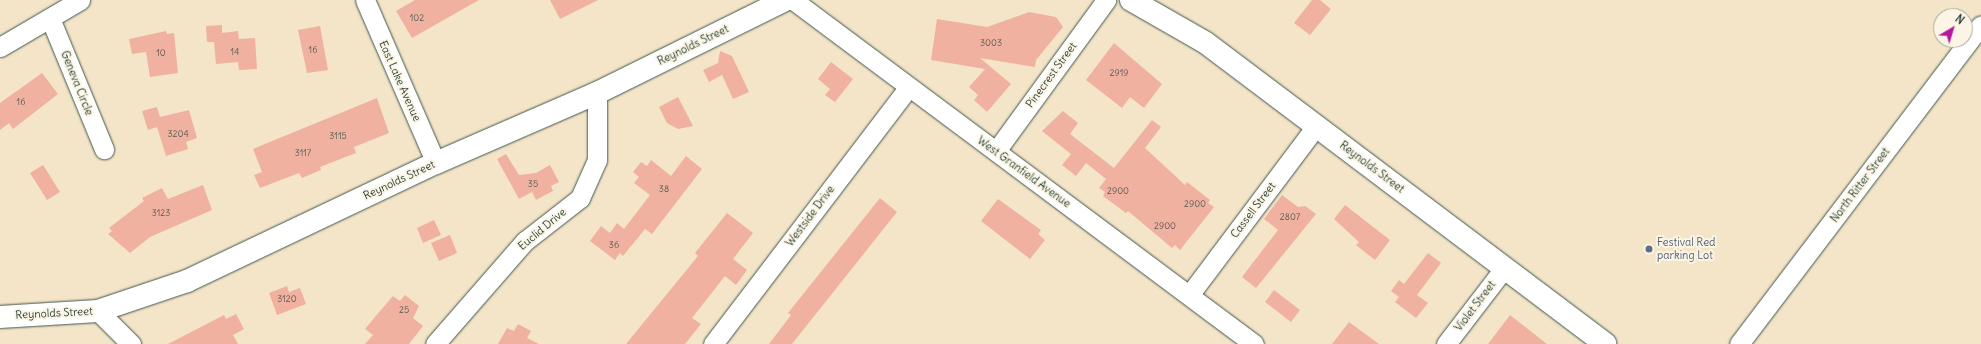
<!DOCTYPE html>
<html>
<head>
<meta charset="utf-8">
<style>
	body { margin:0 }
	#map { position:relative; width:1981px; height:344px; overflow:hidden; background:#f4e5c9; font-family:Delius,sans-serif }
	div>[style] { position:absolute }
	[style*='--x'] { left:calc(var(--x)*1px); top:calc(var(--y)*1px); width:calc(var(--w)*1px); rotate:calc(var(--a)*1deg) }
	.building>* { inset:0; background:#f0b1a1 }
	.roads { filter:drop-shadow(0 0 1px #3f564a) drop-shadow(0 0 1px #3f564a) }
	.street>* { height:19px; margin:-9.5px; padding:0 9.5px; transform-origin:9.5px; border-radius:9.5px; background:#fff }
	.secondary>* { height:22px; margin:-11px; padding:0 11px; transform-origin:11px; border-radius:11px; background:#fff }
	.dots>* { width:11px; height:11px; translate:-50% -50%; box-sizing:border-box; border:2px solid #fcf5e5; border-radius:50% }
	span { translate:-50% -50%; white-space:nowrap; text-align:center; line-height:1.15; -webkit-text-stroke:4px #fcf5e5; paint-order:stroke }
	.number-label { font-size:9px; color:#535a4f }
	.number-label span { -webkit-text-stroke-width:0 }
	.street-label { font-size:11px; color:#1f3d34 }
	.service-label { font-size:11px; color:#4e5e75 }
	.left { translate:0 -50%; text-align:left }
	.north { position:absolute; left:1933px; top:8px; width:40px; height:40px; box-sizing:border-box; background:#fcf5e5; border:1px solid #a4ab9e; border-radius:50%; rotate:38deg; font-size:11px; font-weight:700; line-height:16px; text-align:center; color:#1f3d34 }
	.north::after { content:''; display:block; margin:auto; width:14px; height:18px; background:#b5179e; clip-path:polygon(50% 0,100% 100%,50% 72%,0 100%) }
</style>
</head>
<body>
<div id="map">
	<div class="building">
		<div style="clip-path:polygon(415px 0,479px 0,412px 38px,396px 11px)"></div>
		<div style="clip-path:polygon(550px 0,598px 0,560px 19px)"></div>
		<div style="clip-path:polygon(1312px 0,1320px 0,1331px 9px,1310px 35px,1294px 23px)"></div>
		<div style="clip-path:polygon(1029px 12px,1056px 17px,1063px 27px,1036px 60px,1035px 67px,980px 58px,1011px 84px,987px 112px,974px 100px,978px 95px,969px 87px,985px 69px,931px 60px,937px 19px,987px 27px)"></div>
		<div style="clip-path:polygon(222px 25px,222px 33px,238px 31px,239px 39px,255px 38px,257px 69px,239px 70px,238px 62px,216px 64px,214px 42px,207px 42px,206px 26px)"></div>
		<div style="clip-path:polygon(320px 26px,328px 70px,307px 73px,298px 30px)"></div>
		<div style="clip-path:polygon(166px 31px,167px 34px,174px 33px,178px 73px,150px 77px,146px 52px,132px 54px,129px 39px)"></div>
		<div style="clip-path:polygon(1114px 43px,1162px 84px,1144px 108px,1130px 97px,1122px 108px,1086px 80px)"></div>
		<div style="clip-path:polygon(720px 51px,732px 56px,749px 92px,733px 99px,722px 75px,709px 82px,703px 70px,718px 63px)"></div>
		<div style="clip-path:polygon(831px 62px,853px 79px,835px 102px,825px 95px,830px 89px,818px 79px)"></div>
		<div style="clip-path:polygon(42px 73px,58px 94px,13px 129px,9px 123px,0 130px,0 103px)"></div>
		<div style="clip-path:polygon(678px 97px,693px 126px,678px 129px,667px 123px,659px 107px)"></div>
		<div style="clip-path:polygon(377px 98px,389px 133px,354px 147px,356px 153px,320px 167px,321px 170px,302px 178px,299px 173px,260px 188px,254px 175px,262px 172px,253px 149px)"></div>
		<div style="clip-path:polygon(157px 107px,160px 117px,189px 110px,197px 138px,186px 142px,188px 149px,166px 156px,157px 127px,148px 130px,142px 111px)"></div>
		<div style="clip-path:polygon(1063px 111px,1078px 123px,1070px 134px,1114px 168px,1152px 120px,1161px 127px,1145px 148px,1185px 185px,1187px 182px,1210px 200px,1208px 203px,1214px 207px,1180px 250px,1175px 245px,1172px 248px,1128px 211px,1126px 213px,1103px 196px,1105px 192px,1099px 188px,1106px 179px,1086px 163px,1076px 176px,1062px 165px,1071px 154px,1042px 131px)"></div>
		<div style="clip-path:polygon(506px 154px,519px 175px,536px 173px,550px 165px,559px 182px,551px 186px,553px 191px,536px 200px,532px 192px,519px 199px,497px 159px)"></div>
		<div style="clip-path:polygon(686px 156px,702px 169px,652px 234px,645px 229px,623px 256px,620px 253px,615px 260px,590px 241px,601px 226px,610px 233px,617px 223px,624px 229px,650px 195px,634px 183px,639px 177px,633px 172px,641px 162px,647px 166px,651px 160px,671px 176px)"></div>
		<div style="clip-path:polygon(43px 165px,60px 192px,47px 200px,30px 173px)"></div>
		<div style="clip-path:polygon(203px 185px,212px 210px,150px 237px,130px 253px,108px 234px,112px 231px,109px 228px,144px 201px,142px 198px,162px 188px,168px 199px)"></div>
		<div style="clip-path:polygon(1282px 195px,1298px 207px,1305px 206px,1316px 214px,1256px 288px,1242px 277px,1278px 230px,1264px 219px)"></div>
		<div style="clip-path:polygon(880px 198px,897px 212px,792px 344px,769px 344px,791px 315px,788px 313px)"></div>
		<div style="clip-path:polygon(998px 199px,1041px 230px,1038px 234px,1045px 240px,1030px 259px,981px 221px)"></div>
		<div style="clip-path:polygon(1345px 205px,1390px 240px,1375px 260px,1356px 245px,1359px 242px,1334px 219px)"></div>
		<div style="clip-path:polygon(727px 213px,753px 233px,733px 259px,747px 270px,736px 285px,725px 276px,692px 318px,701px 324px,685px 344px,626px 344px,698px 256px,695px 253px)"></div>
		<div style="clip-path:polygon(434px 220px,441px 235px,423px 243px,417px 228px)"></div>
		<div style="clip-path:polygon(450px 235px,457px 253px,439px 261px,431px 243px)"></div>
		<div style="clip-path:polygon(1428px 253px,1441px 263px,1417px 295px,1428px 303px,1416px 318px,1395px 302px,1399px 297px,1391px 291px,1399px 280px,1404px 284px)"></div>
		<div style="clip-path:polygon(287px 286px,289px 292px,300px 288px,306px 304px,277px 315px,269px 293px)"></div>
		<div style="clip-path:polygon(1274px 290px,1300px 310px,1291px 322px,1265px 302px)"></div>
		<div style="clip-path:polygon(405px 295px,419px 306px,413px 318px,423px 326px,409px 344px,365px 344px,373px 335px,365px 329px,375px 317px,393px 296px,400px 301px)"></div>
		<div style="clip-path:polygon(236px 314px,244px 329px,233px 335px,238px 344px,168px 344px,224px 315px,226px 319px)"></div>
		<div style="clip-path:polygon(1510px 315px,1547px 344px,1488px 344px)"></div>
		<div style="clip-path:polygon(1349px 322px,1379px 344px,1332px 344px)"></div>
		<div style="clip-path:polygon(518px 324px,531px 331px,527px 338px,539px 344px,498px 344px,507px 328px,514px 331px)"></div>
	</div>
	<div class="roads">
		<div class="street">
			<div style="--x:365;--y:0;--w:178;--a:66.5"></div>
			<div style="--x:793;--y:0;--w:575;--a:36.73"></div>
			<div style="--x:50;--y:18;--w:142;--a:67.6"></div>
			<div style="--x:0;--y:47;--w:93;--a:-30.4"></div>
			<div style="--x:996;--y:151;--w:187;--a:-53.9"></div>
			<div style="--x:1190;--y:294;--w:211;--a:-53.1"></div>
			<div style="--x:98;--y:311;--w:47;--a:45"></div>
			<div style="--x:435;--y:344;--w:137;--a:-48.9"></div>
			<div style="--x:525;--y:241;--w:70;--a:-38"></div>
			<div style="--x:580;--y:198;--w:42;--a:-65.9"></div>
			<div style="--x:597;--y:160;--w:67;--a:-90"></div>
			<div style="--x:713;--y:344;--w:322;--a:-52.7"></div>
			<div style="--x:1446;--y:344;--w:97;--a:-52.5"></div>
			<div style="--x:1739;--y:344;--w:400;--a:-52.8"></div>
		</div>
		<div class="secondary">
			<div style="--x:1131;--y:0;--w:86;--a:29.8"></div>
			<div style="--x:1206;--y:43;--w:500;--a:37"></div>
			<div style="--x:0;--y:317;--w:98;--a:-3.5"></div>
			<div style="--x:98;--y:311;--w:94;--a:-18.6"></div>
			<div style="--x:187;--y:281;--w:276;--a:-25.4"></div>
			<div style="--x:436;--y:163;--w:176;--a:-23.5"></div>
			<div style="--x:597;--y:93;--w:210;--a:-26.3"></div>
		</div>
	</div>
	<div class="dots">
		<div style="left:1649px;top:249px;background:#5c6f8a"></div>
	</div>
	<div class="number-label">
		<span style="left:417px;top:18px">102</span>
		<span style="left:991px;top:43px">3003</span>
		<span style="left:313px;top:50px">16</span>
		<span style="left:235px;top:52px">14</span>
		<span style="left:161px;top:53px">10</span>
		<span style="left:1119px;top:73px">2919</span>
		<span style="left:21px;top:102px">16</span>
		<span style="left:178px;top:134px">3204</span>
		<span style="left:338px;top:136px">3115</span>
		<span style="left:303px;top:153px">3117</span>
		<span style="left:533px;top:184px">35</span>
		<span style="left:664px;top:189px">38</span>
		<span style="left:1118px;top:191px">2900</span>
		<span style="left:1195px;top:204px">2900</span>
		<span style="left:161px;top:213px">3123</span>
		<span style="left:1290px;top:217px">2807</span>
		<span style="left:1165px;top:226px">2900</span>
		<span style="left:614px;top:245px">36</span>
		<span style="left:287px;top:299px">3120</span>
		<span style="left:404px;top:310px">25</span>
	</div>
	<div class="street-label">
		<span style="left:693px;top:45px;rotate:-26deg">Reynolds Street</span>
		<span style="left:1051px;top:75px;rotate:-54deg">Pinecrest Street</span>
		<span style="left:400px;top:81px;rotate:66deg">East Lake Avenue</span>
		<span style="left:77px;top:83px;rotate:68deg">Geneva Circle</span>
		<span style="left:1372px;top:167px;rotate:37deg">Reynolds Street</span>
		<span style="left:1024px;top:172px;rotate:36deg">West Granfield Avenue</span>
		<span style="left:399px;top:180px;rotate:-25deg">Reynolds Street</span>
		<span style="left:1860px;top:185px;rotate:-53deg">North Ritter Street</span>
		<span style="left:1253px;top:210px;rotate:-53deg">Cassell Street</span>
		<span style="left:810px;top:216px;rotate:-53deg">Westside Drive</span>
		<span style="left:542px;top:229px;rotate:-40deg">Euclid Drive</span>
		<span style="left:1475px;top:306px;rotate:-53deg">Violet Street</span>
		<span style="left:54px;top:313px;rotate:-3deg">Reynolds Street</span>
	</div>
	<div class="service-label">
		<span class="left" style="left:1657px;top:249px">Festival Red<br>parking Lot</span>
	</div>
	<div class="north">N</div>
</div>
</body>
</html>
